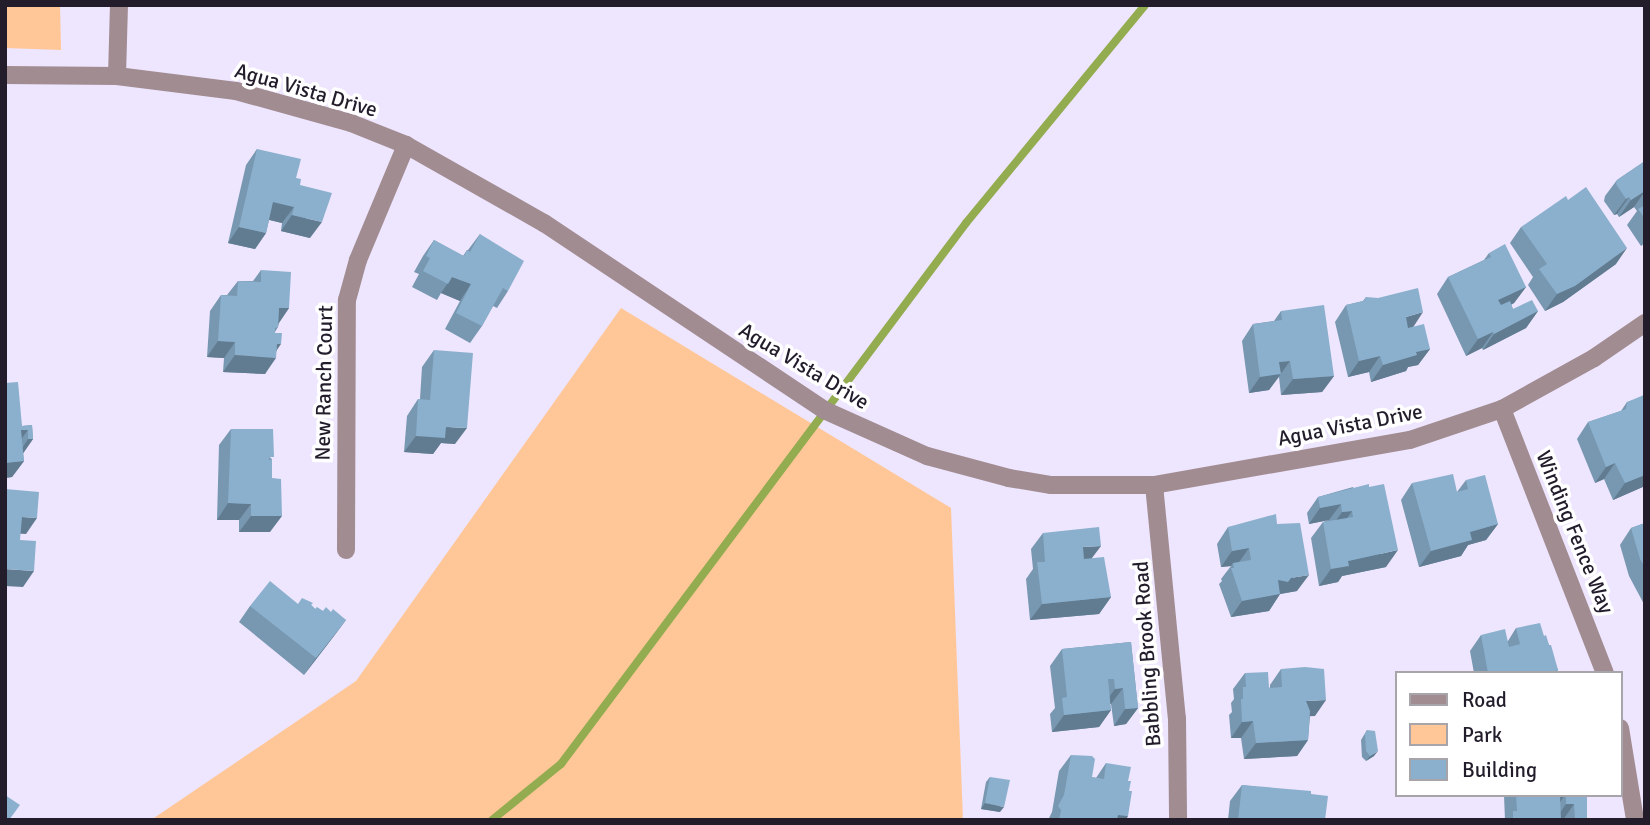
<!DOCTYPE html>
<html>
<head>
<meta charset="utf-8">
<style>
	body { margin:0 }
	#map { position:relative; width:1650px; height:825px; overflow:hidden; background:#eee5fe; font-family:Signika,sans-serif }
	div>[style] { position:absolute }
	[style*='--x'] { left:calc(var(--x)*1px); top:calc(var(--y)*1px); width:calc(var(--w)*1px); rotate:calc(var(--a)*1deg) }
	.green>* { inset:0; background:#ffc797 }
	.stream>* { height:8px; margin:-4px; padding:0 4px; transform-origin:4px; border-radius:4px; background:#93ac50 }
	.street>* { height:18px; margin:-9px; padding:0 9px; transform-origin:9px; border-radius:9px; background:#a18c91 }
	.wall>* { inset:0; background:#7897b0 }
	.shaded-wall>* { inset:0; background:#617b90 }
	.building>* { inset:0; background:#8bb0cd }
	span { translate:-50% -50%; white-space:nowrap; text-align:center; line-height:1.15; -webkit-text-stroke:7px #fff; paint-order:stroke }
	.street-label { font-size:21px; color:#221c2b }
	.frame { position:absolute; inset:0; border:7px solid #221c2b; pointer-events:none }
	.legend { position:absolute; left:1395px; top:671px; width:228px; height:126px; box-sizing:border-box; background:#fff; border:2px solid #a7a4aa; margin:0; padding:9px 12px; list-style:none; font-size:21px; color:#221c2b }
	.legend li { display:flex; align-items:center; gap:14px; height:35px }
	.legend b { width:35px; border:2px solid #a7a4aa }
</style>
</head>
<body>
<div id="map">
	<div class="green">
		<div style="clip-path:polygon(5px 5px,60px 5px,61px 50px,5px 48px)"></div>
		<div style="clip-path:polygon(621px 308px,951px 508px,963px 820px,151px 820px,356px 681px)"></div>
	</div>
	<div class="stream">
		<div style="--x:492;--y:820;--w:89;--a:-39.1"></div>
		<div style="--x:561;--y:764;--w:676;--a:-53.18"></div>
		<div style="--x:966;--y:223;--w:282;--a:-50.6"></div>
	</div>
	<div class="street">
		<div style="--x:5;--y:75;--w:112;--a:0.5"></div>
		<div style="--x:117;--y:76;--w:120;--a:7.2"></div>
		<div style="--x:236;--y:91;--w:119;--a:15.5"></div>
		<div style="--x:351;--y:123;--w:59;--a:21.8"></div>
		<div style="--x:406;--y:145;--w:159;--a:29.5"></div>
		<div style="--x:544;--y:223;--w:337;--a:33.7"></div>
		<div style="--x:824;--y:410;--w:113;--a:24.1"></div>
		<div style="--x:927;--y:456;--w:85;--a:15"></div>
		<div style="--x:1009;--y:478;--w:43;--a:9.5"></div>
		<div style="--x:1051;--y:485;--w:103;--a:0"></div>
		<div style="--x:1154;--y:485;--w:260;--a:-10"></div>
		<div style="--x:1410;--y:440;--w:97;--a:-18.6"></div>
		<div style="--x:1502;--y:409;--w:105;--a:-29"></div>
		<div style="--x:1594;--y:358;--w:62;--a:-34.5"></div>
		<div style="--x:117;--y:76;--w:71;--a:-88.4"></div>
		<div style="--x:1502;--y:409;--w:283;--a:68.7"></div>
		<div style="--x:1154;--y:485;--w:234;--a:84.4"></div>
		<div style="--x:1177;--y:718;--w:102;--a:89.4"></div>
		<div style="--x:346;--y:550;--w:250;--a:-89.8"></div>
		<div style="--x:347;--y:300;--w:41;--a:-74.6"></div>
		<div style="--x:358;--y:260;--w:125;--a:-67.3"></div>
		<div style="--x:1620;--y:728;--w:93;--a:80.7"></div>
	</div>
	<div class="wall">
		<div style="clip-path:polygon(257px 149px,296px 178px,300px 185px,310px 238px,281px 231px,282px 223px,269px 220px,266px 233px,255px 249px,228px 243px,246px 165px)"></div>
		<div style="clip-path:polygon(1645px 161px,1645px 243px,1641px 246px,1627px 225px,1637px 211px,1634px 207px,1619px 217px,1617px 214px,1614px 215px,1604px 201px,1605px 196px,1617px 180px)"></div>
		<div style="clip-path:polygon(1521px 227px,1616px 264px,1563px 302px,1545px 311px,1528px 285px,1533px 277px,1510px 243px)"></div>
		<div style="clip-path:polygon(480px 234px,508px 291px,497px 308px,493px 306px,482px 326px,470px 343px,445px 329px,460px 301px,441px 293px,437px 300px,412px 287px,419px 274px,414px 272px,423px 256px,434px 240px,463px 256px,467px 250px,468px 250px)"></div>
		<div style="clip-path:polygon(1489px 253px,1526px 287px,1514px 303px,1511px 305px,1513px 309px,1538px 311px,1526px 328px,1483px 350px,1482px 348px,1466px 356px,1437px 294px,1448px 277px,1484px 260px)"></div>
		<div style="clip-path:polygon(261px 270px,289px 308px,279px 323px,278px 327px,275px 332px,277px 350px,265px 374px,223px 372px,224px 358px,207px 357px,210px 311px,221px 295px,227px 295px,238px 281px,253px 281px)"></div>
		<div style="clip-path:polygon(1366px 297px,1413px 327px,1430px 349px,1418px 365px,1408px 367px,1406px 371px,1371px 382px,1369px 372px,1348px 377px,1335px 322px,1346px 305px,1363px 301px)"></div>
		<div style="clip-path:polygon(1281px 311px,1334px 376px,1322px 392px,1281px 395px,1279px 377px,1269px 390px,1249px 393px,1242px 341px,1253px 324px,1274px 321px)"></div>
		<div style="clip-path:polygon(434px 350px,455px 444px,441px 443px,433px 454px,404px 452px,407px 416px,418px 399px,420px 399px,422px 367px)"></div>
		<div style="clip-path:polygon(5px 383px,22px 426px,32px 425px,33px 439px,23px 453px,24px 461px,12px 477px,5px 478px)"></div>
		<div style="clip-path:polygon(1645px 397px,1645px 486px,1613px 500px,1604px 479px,1595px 483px,1577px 439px,1588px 422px,1621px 411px,1627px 402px)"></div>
		<div style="clip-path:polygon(231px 429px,272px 459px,270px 532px,239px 532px,239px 520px,217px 520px,219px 445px)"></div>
		<div style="clip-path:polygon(1466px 480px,1498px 524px,1486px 540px,1468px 545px,1461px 556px,1419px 567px,1401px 500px,1412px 483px,1457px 492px)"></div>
		<div style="clip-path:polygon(1353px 487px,1386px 567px,1342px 576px,1338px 582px,1319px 586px,1311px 538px,1323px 522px,1329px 520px,1309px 524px,1307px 513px,1318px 497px)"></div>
		<div style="clip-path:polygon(1645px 523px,1645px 606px,1629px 576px,1620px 545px,1631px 528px)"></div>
		<div style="clip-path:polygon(1277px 524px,1297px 591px,1280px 594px,1269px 611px,1231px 617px,1219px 584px,1222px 581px,1221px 579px,1231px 566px,1221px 567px,1217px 544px,1228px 527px)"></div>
		<div style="clip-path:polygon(1043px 533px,1092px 558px,1111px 597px,1099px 614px,1030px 620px,1026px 579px,1033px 569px,1031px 549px)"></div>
		<div style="clip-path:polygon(298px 604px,311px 605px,315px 609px,323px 611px,331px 612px,346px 620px,304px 675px,239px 622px,250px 606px)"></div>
		<div style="clip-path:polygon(1516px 628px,1544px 636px,1549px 645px,1558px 670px,1556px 673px,1474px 673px,1470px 651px,1481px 635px,1508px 641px)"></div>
		<div style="clip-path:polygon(1131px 642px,1138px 708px,1126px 724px,1114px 726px,1111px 704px,1110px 704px,1111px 710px,1099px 727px,1052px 732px,1050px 714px,1055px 708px,1050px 666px,1062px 649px)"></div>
		<div style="clip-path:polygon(1281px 669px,1315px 716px,1310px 716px,1308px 740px,1297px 756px,1244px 759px,1241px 738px,1231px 738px,1229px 715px,1232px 712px,1231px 703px,1234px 699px,1233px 689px,1245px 673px,1270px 688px,1270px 685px)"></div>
		<div style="clip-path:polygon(1367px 730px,1374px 756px,1366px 761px,1362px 757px,1361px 740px)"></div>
		<div style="clip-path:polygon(1071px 755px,1092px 777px,1096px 778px,1106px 763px,1128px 781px,1126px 820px,1048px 820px,1052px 812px,1059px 771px)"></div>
		<div style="clip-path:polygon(990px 777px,1000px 812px,981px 809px,986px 782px)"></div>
		<div style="clip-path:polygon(1242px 785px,1311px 794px,1325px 820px,1228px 820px,1230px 801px)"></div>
		<div style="clip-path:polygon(1504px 795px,1587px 795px,1587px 820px,1505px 820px)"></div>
	</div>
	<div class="shaded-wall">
		<div style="clip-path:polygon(1645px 191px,1634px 207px,1619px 217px,1631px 200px)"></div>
		<div style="clip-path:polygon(1629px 197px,1617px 214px,1614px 215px,1626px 199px)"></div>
		<div style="clip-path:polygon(273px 202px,294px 207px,282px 223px,262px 218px)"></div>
		<div style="clip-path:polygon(292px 215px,322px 222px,310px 238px,281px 231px)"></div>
		<div style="clip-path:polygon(239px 227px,266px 233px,255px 249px,228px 243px)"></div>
		<div style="clip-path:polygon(1627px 248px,1616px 264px,1563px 302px,1545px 311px,1557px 294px)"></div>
		<div style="clip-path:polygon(452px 277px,471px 284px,460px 301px,441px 293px)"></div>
		<div style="clip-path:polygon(1526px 287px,1514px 303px,1487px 316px,1498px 300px)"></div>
		<div style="clip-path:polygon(279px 308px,289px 308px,278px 324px)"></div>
		<div style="clip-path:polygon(1538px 311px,1526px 328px,1483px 350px,1494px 334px)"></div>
		<div style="clip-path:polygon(1423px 312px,1412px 329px,1394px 333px,1406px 317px)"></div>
		<div style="clip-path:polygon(1493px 332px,1482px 348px,1466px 356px,1478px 339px)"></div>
		<div style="clip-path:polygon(218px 341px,235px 342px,224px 358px,207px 357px)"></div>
		<div style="clip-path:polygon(277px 344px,281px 344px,272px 357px,276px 358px,265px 374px,223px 372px,235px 355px)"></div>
		<div style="clip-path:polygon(1430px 349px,1418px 365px,1408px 367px,1406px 371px,1371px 382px,1383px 365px,1416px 352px)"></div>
		<div style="clip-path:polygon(1380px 356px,1369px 372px,1348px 377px,1359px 361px)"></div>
		<div style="clip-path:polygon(1290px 361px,1269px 390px,1249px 393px,1260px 377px,1279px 362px)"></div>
		<div style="clip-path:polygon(1334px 376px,1322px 392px,1281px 395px,1293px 379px)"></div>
		<div style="clip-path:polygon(446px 427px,467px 428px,455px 444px,441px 443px,433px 454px,404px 452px,416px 436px)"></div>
		<div style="clip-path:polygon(21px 430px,28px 430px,16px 446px)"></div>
		<div style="clip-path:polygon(28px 439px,33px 439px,22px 455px,17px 456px)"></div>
		<div style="clip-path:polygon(24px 461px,12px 477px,5px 478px,5px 463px)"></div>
		<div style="clip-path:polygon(1615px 463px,1604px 479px,1595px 483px,1606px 467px)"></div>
		<div style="clip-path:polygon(1645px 475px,1645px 486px,1613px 500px,1625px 483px)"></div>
		<div style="clip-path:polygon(228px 503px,251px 504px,239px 520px,217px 520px)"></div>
		<div style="clip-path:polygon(1341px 504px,1329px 520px,1309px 524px,1320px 508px)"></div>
		<div style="clip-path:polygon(1352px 511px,1341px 527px,1330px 529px,1342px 512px)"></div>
		<div style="clip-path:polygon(251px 516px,282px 516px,270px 532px,239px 532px)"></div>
		<div style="clip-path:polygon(22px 517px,37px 518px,26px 534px,10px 533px)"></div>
		<div style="clip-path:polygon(1498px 524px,1486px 540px,1468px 545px,1461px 556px,1419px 567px,1431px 551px,1470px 532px)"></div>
		<div style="clip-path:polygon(1101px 546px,1089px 562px,1071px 564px,1083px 547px)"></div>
		<div style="clip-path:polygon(1249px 548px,1237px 565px,1233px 563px,1231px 566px,1221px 567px,1232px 551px)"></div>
		<div style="clip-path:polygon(1398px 550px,1386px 567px,1342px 576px,1338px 582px,1319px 586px,1331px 569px,1348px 561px)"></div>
		<div style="clip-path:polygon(5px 569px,34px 571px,23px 587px,5px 586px)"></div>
		<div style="clip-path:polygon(1309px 575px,1297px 591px,1280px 594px,1269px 611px,1231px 617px,1242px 601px,1278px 580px)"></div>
		<div style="clip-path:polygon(1111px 597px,1099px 614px,1030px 620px,1042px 604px)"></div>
		<div style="clip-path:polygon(346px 620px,334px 636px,304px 675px,316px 658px)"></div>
		<div style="clip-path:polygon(1123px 688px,1111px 704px,1103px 705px,1115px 689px)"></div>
		<div style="clip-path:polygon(1326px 700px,1315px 716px,1295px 717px,1306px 701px)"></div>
		<div style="clip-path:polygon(1138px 708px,1126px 724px,1114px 726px,1125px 709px)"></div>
		<div style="clip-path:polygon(1111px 710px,1099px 727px,1052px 732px,1064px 715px)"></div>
		<div style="clip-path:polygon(1253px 721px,1241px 738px,1231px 738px,1242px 722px)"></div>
		<div style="clip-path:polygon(1308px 740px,1297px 756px,1244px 759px,1256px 743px)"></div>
		<div style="clip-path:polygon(1378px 751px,1374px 756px,1366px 761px,1370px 756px)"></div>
		<div style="clip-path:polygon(1559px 795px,1565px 795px,1554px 811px)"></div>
		<div style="clip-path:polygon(985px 803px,1004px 807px,1000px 812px,981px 809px)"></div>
		<div style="clip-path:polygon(1566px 804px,1574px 804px,1563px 820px,1555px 820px)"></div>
		<div style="clip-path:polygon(1118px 815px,1128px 816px,1126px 820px,1114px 820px)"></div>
	</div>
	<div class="building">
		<div style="clip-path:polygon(257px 149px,301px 159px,296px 178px,301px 179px,300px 185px,332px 193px,322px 222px,292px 215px,294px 207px,273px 202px,266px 233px,239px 227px)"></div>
		<div style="clip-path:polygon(1645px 161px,1645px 191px,1631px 200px,1629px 197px,1626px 199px,1616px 184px,1617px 180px)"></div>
		<div style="clip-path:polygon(1586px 187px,1627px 248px,1575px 286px,1557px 294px,1539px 269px,1547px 264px,1521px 227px,1566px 196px,1568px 200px)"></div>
		<div style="clip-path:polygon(1645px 205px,1645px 219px,1638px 209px)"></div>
		<div style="clip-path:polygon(480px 234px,524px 261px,508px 291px,503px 288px,482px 326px,456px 313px,471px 284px,452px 277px,448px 284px,423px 271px,430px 258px,426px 256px,434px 240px,464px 256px,467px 250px,470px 252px)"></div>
		<div style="clip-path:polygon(1505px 244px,1526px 287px,1498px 300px,1501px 305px,1510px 301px,1513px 309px,1532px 300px,1538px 311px,1494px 334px,1493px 332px,1478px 339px,1448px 277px,1491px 257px,1489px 253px)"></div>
		<div style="clip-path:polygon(261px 270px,291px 272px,289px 308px,279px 308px,278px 327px,275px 328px,275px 333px,282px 333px,281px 344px,277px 344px,276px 358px,235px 355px,235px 342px,218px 341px,221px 295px,237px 296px,238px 281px,261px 282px)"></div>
		<div style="clip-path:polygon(1418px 288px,1423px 312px,1406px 317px,1408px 328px,1424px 324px,1430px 349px,1416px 352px,1417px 355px,1383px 365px,1380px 356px,1359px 361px,1346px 305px,1364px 301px,1366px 297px,1378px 298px)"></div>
		<div style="clip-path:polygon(1324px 305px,1334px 376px,1293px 379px,1290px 361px,1279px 362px,1281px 374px,1260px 377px,1253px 324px,1282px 320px,1281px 311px)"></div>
		<div style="clip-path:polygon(434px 350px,473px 353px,467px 428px,446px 427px,445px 438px,416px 436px,418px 399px,430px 400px)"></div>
		<div style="clip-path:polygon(18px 382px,22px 426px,32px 425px,33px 439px,28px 439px,28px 430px,21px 430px,24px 461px,5px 463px,5px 383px)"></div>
		<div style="clip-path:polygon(1644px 395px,1645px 397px,1645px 475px,1625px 483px,1615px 463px,1606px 467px,1588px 422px,1626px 409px,1627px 402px)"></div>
		<div style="clip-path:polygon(231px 429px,273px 429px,274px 457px,269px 457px,269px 460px,272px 459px,272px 478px,281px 479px,282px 516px,251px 516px,251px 504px,228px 503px)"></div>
		<div style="clip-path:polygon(1453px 474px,1457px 492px,1468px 489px,1466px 480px,1485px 475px,1498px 524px,1470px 532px,1472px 540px,1431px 551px,1412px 483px)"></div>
		<div style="clip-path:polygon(1369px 484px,1369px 487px,1384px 484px,1398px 550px,1348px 561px,1349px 566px,1331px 569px,1323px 522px,1353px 517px,1352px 511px,1342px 512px,1341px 504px,1320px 508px,1318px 497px)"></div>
		<div style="clip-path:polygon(5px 489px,39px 492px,37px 518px,22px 517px,20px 540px,36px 541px,34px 571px,5px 569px)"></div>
		<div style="clip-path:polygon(1276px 514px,1277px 524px,1300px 523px,1309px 575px,1291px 578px,1288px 582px,1278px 580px,1280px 594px,1242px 601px,1231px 568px,1234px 568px,1233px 563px,1251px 560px,1249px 548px,1232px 551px,1228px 527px)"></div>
		<div style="clip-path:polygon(1645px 523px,1645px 568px,1640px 559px,1631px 528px)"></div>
		<div style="clip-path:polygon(1099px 527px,1101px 546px,1083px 547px,1084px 559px,1104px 557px,1111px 597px,1042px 604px,1037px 562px,1045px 562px,1043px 533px)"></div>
		<div style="clip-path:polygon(270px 581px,298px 604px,302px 598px,313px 603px,311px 605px,315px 609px,317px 607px,323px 611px,326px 607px,331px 612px,333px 609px,346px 620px,316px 658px,250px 606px)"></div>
		<div style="clip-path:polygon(1540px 623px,1544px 636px,1546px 635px,1549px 645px,1551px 645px,1558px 670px,1549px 673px,1488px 673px,1481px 635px,1505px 629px,1509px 647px,1520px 644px,1516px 628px)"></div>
		<div style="clip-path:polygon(1131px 642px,1138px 708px,1125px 709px,1123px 688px,1115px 689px,1114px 679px,1108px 679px,1111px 710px,1064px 715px,1062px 698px,1067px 697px,1062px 649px)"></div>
		<div style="clip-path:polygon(1305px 667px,1324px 669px,1326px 700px,1306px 701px,1310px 711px,1308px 740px,1256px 743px,1253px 721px,1242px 722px,1241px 699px,1243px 699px,1243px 687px,1246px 687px,1245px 673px,1268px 672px,1269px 688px,1282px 687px,1281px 669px)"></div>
		<div style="clip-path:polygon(1367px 730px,1375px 731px,1378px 751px,1370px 756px,1366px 751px,1365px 734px)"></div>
		<div style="clip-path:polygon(1071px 755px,1092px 756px,1095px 759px,1092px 777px,1104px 779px,1106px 763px,1131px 767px,1128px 781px,1131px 781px,1129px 791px,1132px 791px,1128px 816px,1118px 815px,1117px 820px,1059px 820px,1061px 810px,1058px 806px,1064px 795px)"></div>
		<div style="clip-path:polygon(990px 777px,1010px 780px,1004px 807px,985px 803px)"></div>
		<div style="clip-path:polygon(1242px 785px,1311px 791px,1311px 794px,1328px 796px,1325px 820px,1238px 820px)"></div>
		<div style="clip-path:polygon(5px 795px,20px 805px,9px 820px,5px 820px)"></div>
		<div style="clip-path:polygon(1516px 795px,1560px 795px,1561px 820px,1513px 820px,1513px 811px,1517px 811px)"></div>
		<div style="clip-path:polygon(1566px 795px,1587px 795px,1587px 820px,1575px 820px,1574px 804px,1566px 804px)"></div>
	</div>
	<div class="street-label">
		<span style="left:306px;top:90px;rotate:16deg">Agua Vista Drive</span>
		<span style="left:804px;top:366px;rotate:31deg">Agua Vista Drive</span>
		<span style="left:324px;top:383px;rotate:-89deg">New Ranch Court</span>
		<span style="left:1350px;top:425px;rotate:-11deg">Agua Vista Drive</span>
		<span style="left:1575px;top:532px;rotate:68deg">Winding Fence Way</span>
		<span style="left:1147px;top:654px;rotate:-94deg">Babbling Brook Road</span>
	</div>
	<div class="frame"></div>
	<ul class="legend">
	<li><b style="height:9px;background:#a18c91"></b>Road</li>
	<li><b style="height:19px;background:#ffc797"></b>Park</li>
	<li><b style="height:19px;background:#8bb0cd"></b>Building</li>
	</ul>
</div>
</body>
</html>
